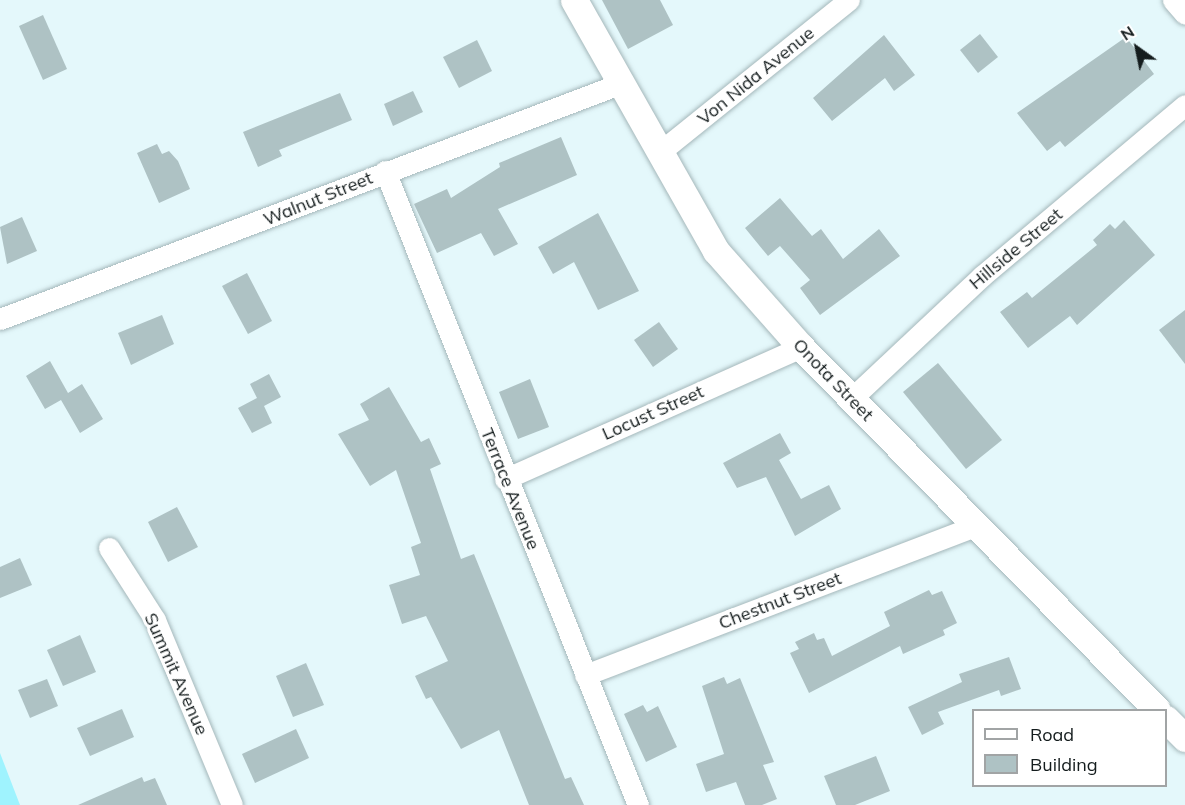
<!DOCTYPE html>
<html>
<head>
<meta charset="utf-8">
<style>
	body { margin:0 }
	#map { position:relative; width:1185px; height:805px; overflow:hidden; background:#e4f8fb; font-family:Mulish,sans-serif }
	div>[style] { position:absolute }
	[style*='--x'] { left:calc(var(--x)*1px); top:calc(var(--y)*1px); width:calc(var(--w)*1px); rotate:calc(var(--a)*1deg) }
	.green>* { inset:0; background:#9ff3fe }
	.building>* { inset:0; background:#aec2c4 }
	.roads { filter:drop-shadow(0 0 2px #a4b7ba) drop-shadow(0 0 2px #a4b7ba) }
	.minor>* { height:21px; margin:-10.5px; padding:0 10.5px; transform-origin:10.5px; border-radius:10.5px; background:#fff }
	.tertiary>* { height:27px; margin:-13.5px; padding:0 13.5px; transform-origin:13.5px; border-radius:13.5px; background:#fff }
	span { translate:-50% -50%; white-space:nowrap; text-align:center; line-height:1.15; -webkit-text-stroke:6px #fff; paint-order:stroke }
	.street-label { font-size:18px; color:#141c1d }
	.legend { position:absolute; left:972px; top:709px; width:195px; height:78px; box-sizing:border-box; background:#fff; border:2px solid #a1a4a5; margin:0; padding:8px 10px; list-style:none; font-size:18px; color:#141c1d }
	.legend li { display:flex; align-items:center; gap:12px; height:30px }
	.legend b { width:30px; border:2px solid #a1a4a5 }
	.north { position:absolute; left:1107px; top:18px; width:60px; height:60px; -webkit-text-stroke:4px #fff; paint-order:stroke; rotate:327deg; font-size:16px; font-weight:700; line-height:24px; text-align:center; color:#141c1d }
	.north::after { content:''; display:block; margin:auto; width:21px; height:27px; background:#141c1d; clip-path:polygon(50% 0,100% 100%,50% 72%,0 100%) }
</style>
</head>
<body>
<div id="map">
	<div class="green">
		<div style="clip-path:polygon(0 753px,20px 805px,0 805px)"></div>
	</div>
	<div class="building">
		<div style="clip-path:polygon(602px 0,660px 0,673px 25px,628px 49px)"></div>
		<div style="clip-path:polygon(43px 15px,67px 69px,43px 80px,19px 26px)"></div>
		<div style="clip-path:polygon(980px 34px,998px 57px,978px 73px,960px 50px)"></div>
		<div style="clip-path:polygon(884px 35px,915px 75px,894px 91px,885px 78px,832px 121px,813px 98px)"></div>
		<div style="clip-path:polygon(1126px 37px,1154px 74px,1065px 147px,1060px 141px,1047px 151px,1017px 113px)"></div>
		<div style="clip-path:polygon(477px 40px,492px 71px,459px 88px,443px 57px)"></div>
		<div style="clip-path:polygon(413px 91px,423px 112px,393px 126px,384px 104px)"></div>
		<div style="clip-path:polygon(340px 93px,352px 120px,279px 150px,282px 156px,258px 167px,243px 132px)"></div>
		<div style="clip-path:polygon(561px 137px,577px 175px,498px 209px,518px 244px,494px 256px,481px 233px,437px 253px,414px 204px,447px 189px,451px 198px,500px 167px,499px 163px)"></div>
		<div style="clip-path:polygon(157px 144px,162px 154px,169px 151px,178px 161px,190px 189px,159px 203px,137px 153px)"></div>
		<div style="clip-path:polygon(780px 198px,812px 236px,821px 229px,843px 259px,879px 229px,900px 256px,820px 315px,800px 288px,810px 280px,780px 246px,768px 256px,745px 228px)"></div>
		<div style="clip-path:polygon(598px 213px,639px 291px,598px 310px,574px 262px,553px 274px,538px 247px)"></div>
		<div style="clip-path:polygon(22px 217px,37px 251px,7px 264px,0 227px)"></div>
		<div style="clip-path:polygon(1124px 220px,1155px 255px,1077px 325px,1070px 316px,1028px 348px,1000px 312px,1027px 292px,1032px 298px,1097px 245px,1093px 240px,1110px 224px,1115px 229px)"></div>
		<div style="clip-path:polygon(247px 273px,272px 321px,248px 334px,222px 286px)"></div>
		<div style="clip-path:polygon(1185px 310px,1185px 364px,1159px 330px)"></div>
		<div style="clip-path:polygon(162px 315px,174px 344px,131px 365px,118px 333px)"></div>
		<div style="clip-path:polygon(659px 322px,678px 349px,653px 367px,634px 340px)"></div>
		<div style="clip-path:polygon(50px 361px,68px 393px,82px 384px,103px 419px,80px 433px,61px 400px,45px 409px,26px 376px)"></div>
		<div style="clip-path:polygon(938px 363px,1002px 440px,966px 469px,903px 392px)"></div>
		<div style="clip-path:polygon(269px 374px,281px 397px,264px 406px,272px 423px,252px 433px,238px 408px,257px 398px,250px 384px)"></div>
		<div style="clip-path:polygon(530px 379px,549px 427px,518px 439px,499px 392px)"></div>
		<div style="clip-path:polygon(389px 387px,421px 442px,429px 438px,441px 464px,430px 469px,461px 559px,474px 554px,565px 779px,571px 777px,584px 805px,529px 805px,499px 730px,461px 749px,431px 697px,426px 699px,415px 676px,448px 661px,426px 616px,402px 624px,389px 585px,420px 575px,411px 547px,421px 543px,396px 470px,370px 486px,338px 434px,369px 420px,360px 404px)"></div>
		<div style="clip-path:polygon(780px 433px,791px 453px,779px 460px,801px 499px,829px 485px,841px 509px,795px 536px,766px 477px,737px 488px,723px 463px)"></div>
		<div style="clip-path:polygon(177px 507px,198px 547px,168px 562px,148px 522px)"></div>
		<div style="clip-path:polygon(20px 558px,32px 585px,0 598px,0 567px)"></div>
		<div style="clip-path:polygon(929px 590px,932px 595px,942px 591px,957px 623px,943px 630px,945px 635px,903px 654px,900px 646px,809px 693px,790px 653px,799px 649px,795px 642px,814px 633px,817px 640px,824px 638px,832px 656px,890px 626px,884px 612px)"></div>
		<div style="clip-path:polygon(80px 635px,96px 672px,63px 686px,47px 650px)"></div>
		<div style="clip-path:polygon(1009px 657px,1021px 689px,1001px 696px,999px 690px,938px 712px,944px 724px,922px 735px,908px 707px,962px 682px,959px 674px)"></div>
		<div style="clip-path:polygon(306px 663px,324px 705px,293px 717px,276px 676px)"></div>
		<div style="clip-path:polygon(724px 677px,727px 684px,740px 678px,774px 762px,763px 765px,777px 799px,762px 805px,745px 805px,736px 782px,706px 792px,696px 764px,724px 754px,702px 686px)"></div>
		<div style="clip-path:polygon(47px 679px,58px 706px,30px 718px,18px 690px)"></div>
		<div style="clip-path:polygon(643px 705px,647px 712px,658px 706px,677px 747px,646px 762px,624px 714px)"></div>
		<div style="clip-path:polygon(122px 709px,134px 737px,90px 756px,77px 728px)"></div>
		<div style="clip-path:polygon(296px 729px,309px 758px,255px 783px,242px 754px)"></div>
		<div style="clip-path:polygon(876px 756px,890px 791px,855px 805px,836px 805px,824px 776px)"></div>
		<div style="clip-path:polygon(142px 777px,144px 782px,155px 778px,167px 805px,78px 805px)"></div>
	</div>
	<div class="roads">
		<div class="minor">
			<div style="--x:1173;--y:0;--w:18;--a:49"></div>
			<div style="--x:661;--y:151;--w:241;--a:-38.8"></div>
			<div style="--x:385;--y:171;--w:683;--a:68.25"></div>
			<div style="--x:0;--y:319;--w:665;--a:-20.78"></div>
			<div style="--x:851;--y:399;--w:180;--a:-43.2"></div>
			<div style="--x:982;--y:276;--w:265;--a:-40.1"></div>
			<div style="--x:505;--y:479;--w:324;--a:-24"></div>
			<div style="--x:109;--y:548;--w:85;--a:57.4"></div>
			<div style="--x:155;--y:620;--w:200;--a:67.4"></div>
			<div style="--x:585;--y:675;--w:417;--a:-20.9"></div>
		</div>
		<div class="tertiary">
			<div style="--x:574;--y:0;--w:288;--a:60.5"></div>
			<div style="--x:716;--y:251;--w:128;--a:48.5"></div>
			<div style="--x:801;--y:347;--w:508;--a:45.56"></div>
			<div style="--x:1166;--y:719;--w:27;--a:45"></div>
		</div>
	</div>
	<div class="street-label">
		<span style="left:756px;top:76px;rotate:-39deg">Von Nida Avenue</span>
		<span style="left:318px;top:199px;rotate:-22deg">Walnut Street</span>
		<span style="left:1016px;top:249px;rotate:-40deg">Hillside Street</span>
		<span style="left:833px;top:380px;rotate:46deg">Onota Street</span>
		<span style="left:653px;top:413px;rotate:-24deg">Locust Street</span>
		<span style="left:510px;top:489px;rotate:68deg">Terrace Avenue</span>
		<span style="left:780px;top:601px;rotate:-21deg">Chestnut Street</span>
		<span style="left:176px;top:674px;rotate:66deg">Summit Avenue</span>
	</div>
	<ul class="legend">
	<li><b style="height:8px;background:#fff"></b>Road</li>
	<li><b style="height:16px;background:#aec2c4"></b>Building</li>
	</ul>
	<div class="north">N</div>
</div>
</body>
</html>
